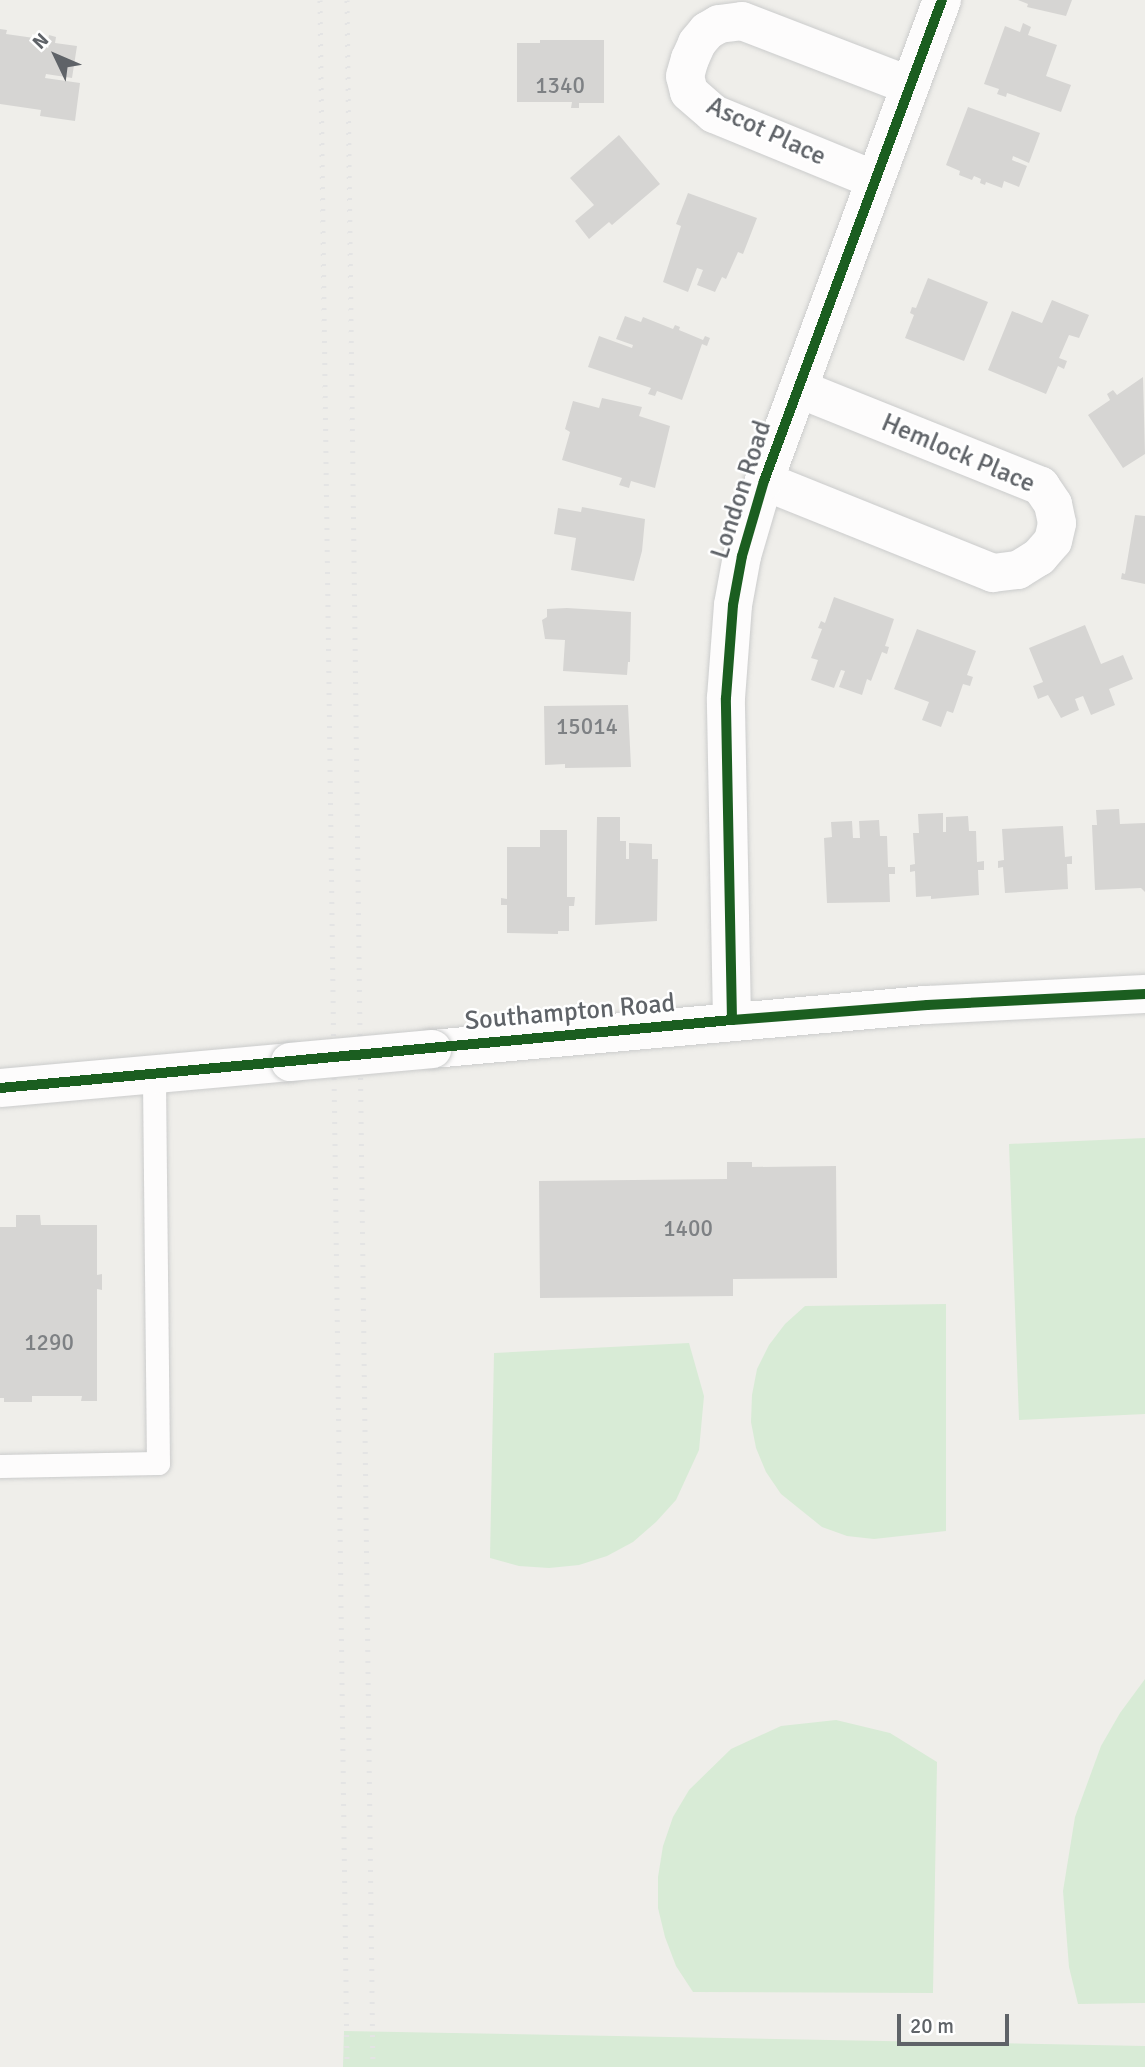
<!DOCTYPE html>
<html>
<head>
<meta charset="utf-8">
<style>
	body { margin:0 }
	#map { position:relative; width:1145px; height:2067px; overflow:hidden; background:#efeeea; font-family:Signika,sans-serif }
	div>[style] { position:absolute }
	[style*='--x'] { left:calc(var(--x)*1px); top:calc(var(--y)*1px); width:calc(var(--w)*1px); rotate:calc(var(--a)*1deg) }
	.green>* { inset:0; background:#d8ebd6 }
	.building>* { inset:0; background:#d6d5d3 }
	.roads { filter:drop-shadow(0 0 2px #cbcccc) drop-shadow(0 0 2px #cbcccc) }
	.service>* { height:23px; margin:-11.5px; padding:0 11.5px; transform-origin:11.5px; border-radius:11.5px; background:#fdfcfc }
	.minor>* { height:38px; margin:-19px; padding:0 19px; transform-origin:19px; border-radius:19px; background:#fdfcfc }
	.tertiary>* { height:38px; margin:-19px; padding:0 19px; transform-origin:19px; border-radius:19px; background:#fdfcfc }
	.rail>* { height:5px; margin-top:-2.5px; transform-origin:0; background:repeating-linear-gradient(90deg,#e4e4e4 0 2px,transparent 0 11px) }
	.bridges { filter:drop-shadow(0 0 2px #cbcccc) drop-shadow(0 0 2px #cbcccc) }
	.tertiary-bridge>* { height:38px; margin:-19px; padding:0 19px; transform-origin:19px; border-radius:19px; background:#fdfcfc }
	.cycleway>* { height:10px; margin:-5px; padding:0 5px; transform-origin:5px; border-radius:5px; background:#1b5e20 }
	span { translate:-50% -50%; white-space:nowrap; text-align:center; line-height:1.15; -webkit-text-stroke:5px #fff; paint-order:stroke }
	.number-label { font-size:23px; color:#7e8184 }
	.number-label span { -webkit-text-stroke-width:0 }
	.street-label { font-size:26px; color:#5f6368 }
	.north { position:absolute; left:21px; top:21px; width:70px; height:70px; -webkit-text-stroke:5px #fff; paint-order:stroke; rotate:314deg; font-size:19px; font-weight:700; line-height:28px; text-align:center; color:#5f6368 }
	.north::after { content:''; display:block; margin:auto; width:24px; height:32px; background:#5f6368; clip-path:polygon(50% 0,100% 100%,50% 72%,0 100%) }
	.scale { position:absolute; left:897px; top:2014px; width:112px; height:32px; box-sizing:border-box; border:4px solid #5f6368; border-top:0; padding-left:9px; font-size:21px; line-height:24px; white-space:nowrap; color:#5f6368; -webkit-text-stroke:5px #fff; paint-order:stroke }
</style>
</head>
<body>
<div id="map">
	<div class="green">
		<div style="clip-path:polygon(1145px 1138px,1145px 1414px,1019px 1420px,1009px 1144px)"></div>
		<div style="clip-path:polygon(946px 1304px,946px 1531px,874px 1539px,847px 1536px,822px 1527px,781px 1494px,766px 1472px,756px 1448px,751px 1422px,752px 1395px,757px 1369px,769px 1345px,785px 1324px,805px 1306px)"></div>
		<div style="clip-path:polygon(689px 1343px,704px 1396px,699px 1450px,676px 1500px,656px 1522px,633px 1542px,607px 1556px,579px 1565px,549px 1568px,519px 1566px,490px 1558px,494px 1353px)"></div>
		<div style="clip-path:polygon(1145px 1679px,1145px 2003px,1078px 2004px,1069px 1967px,1063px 1891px,1075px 1817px,1101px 1746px,1120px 1713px)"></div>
		<div style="clip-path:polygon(836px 1720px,890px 1733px,937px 1762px,933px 1993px,693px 1992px,676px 1966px,665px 1937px,658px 1908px,658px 1877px,663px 1846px,673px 1817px,689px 1790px,731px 1749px,781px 1726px)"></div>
		<div style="clip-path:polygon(344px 2031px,1145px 2046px,1145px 2067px,343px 2067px)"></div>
	</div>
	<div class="building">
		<div style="clip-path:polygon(1018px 0,1072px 0,1066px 16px,1027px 7px,1028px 4px)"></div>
		<div style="clip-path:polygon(1023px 23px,1031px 27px,1028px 35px,1057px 45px,1046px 76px,1071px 85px,1061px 112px,1007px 93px,1006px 97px,997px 94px,999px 89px,984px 84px,1005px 26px,1020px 32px)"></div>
		<div style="clip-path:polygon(0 29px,7px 30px,6px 34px,48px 40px,49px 35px,56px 37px,55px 43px,77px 46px,72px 78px,46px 74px,45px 78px,80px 83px,75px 121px,40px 116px,41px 110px,0 104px)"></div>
		<div style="clip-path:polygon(540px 40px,604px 40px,604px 103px,579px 103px,579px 108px,571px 108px,572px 102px,517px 102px,517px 43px,540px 43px)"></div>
		<div style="clip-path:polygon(968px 107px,1040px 133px,1029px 163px,1013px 156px,1012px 160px,1027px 166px,1019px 187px,1004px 181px,1002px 188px,986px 182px,985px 185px,980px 183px,981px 179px,974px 176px,972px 180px,959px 175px,960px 171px,946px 165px)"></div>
		<div style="clip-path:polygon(619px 135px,660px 184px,612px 225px,609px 222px,589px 239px,575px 221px,594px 205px,570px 178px)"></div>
		<div style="clip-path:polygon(688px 193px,757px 218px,743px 254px,738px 252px,726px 279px,722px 277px,715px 292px,697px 285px,703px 270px,697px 268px,688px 292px,663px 282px,681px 226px,676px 224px)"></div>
		<div style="clip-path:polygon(928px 278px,988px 302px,964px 361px,905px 338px,914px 315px,910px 313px,912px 307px,916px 308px)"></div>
		<div style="clip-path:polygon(1052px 300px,1089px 315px,1079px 338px,1069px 335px,1059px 358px,1067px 361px,1064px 369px,1058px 366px,1046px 394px,988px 370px,1012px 311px,1042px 323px)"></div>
		<div style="clip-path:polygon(625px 316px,641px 322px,643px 317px,673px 329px,675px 325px,680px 327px,679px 330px,703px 340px,705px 336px,710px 338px,707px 346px,702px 344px,682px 400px,657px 391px,655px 396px,648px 394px,651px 388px,588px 367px,599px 336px,632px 348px,633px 345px,616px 339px)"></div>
		<div style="clip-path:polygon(1143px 377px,1145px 454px,1123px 468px,1088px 415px,1110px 400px,1107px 394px,1113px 390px,1117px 395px)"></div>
		<div style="clip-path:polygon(602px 398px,642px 407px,639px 416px,670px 426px,655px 488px,631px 481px,629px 488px,619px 485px,622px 478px,562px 460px,570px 432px,565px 429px,573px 401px,599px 408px)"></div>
		<div style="clip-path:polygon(582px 507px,645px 519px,642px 551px,634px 581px,571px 570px,576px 538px,554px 534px,558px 508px,581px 512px)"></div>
		<div style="clip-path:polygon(1135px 515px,1145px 516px,1145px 584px,1121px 579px,1122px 573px,1125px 574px)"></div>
		<div style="clip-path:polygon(834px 597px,894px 619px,885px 646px,889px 647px,887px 654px,882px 652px,871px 681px,867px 679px,862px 695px,839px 687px,845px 671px,841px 670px,834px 688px,811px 680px,818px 660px,811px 658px,822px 629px,818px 628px,821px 621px,825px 623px)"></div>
		<div style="clip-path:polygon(567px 608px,631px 612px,630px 662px,628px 662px,627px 675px,563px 671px,565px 640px,545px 639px,542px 620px,547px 617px,547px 609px)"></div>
		<div style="clip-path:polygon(1085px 625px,1101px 664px,1123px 655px,1133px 679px,1109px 689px,1115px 705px,1091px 715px,1083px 696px,1075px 699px,1079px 710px,1061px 718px,1048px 695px,1038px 699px,1033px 686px,1043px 682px,1029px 648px)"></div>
		<div style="clip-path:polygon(917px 629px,976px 651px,967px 675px,973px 677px,970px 686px,963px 684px,953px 713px,947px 711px,941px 727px,922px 720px,929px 702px,894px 689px)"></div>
		<div style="clip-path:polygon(628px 705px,631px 767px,565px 768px,565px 764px,545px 765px,544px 706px)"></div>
		<div style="clip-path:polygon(1119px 809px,1120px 824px,1145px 823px,1145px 892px,1141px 888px,1095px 890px,1092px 825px,1097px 825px,1096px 810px)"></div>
		<div style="clip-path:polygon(943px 813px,943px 832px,946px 832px,946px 817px,968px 816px,969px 831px,976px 831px,977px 862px,984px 861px,984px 870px,978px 870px,979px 895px,931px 899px,931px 896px,916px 897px,915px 871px,910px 872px,910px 865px,915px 864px,913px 833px,919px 833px,918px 814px)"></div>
		<div style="clip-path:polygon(597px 817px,620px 817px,620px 841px,626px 841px,626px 859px,629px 859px,629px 843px,652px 844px,652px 859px,658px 859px,657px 921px,595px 925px)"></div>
		<div style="clip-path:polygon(879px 820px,880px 836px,887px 836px,888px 867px,895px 867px,895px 874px,889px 874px,890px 902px,827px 903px,824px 838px,832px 837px,831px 822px,852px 821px,853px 838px,860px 838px,859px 821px)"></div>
		<div style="clip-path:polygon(1063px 826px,1065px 857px,1072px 856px,1072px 864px,1067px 864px,1068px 889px,1005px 893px,1003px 867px,998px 868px,998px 861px,1004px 860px,1002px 829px)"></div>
		<div style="clip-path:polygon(540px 830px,567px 830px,567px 897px,575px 897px,574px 906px,569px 906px,569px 931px,558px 931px,558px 934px,507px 933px,507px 905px,501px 905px,501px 898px,507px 899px,507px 847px,540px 847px)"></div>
		<div style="clip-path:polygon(727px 1162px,752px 1162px,752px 1167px,836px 1166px,837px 1278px,733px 1279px,733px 1296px,540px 1298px,539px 1181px,727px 1179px)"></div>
		<div style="clip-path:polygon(16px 1215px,40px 1215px,41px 1225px,97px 1225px,97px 1275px,102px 1274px,102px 1290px,97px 1289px,97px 1401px,81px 1401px,82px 1396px,32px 1396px,32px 1402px,4px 1402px,4px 1398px,0 1398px,0 1227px,16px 1227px)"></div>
	</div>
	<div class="roads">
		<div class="service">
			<div style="--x:0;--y:1466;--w:158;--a:-1.1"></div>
			<div style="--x:158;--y:1463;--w:389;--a:-90.6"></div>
		</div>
		<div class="minor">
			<div style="--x:875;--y:180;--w:174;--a:-157.7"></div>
			<div style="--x:714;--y:114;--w:33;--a:-139"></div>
			<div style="--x:689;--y:92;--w:16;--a:-104"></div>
			<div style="--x:685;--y:76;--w:18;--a:-74"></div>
			<div style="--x:690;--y:59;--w:17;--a:-66"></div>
			<div style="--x:697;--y:43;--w:16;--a:-50"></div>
			<div style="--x:707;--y:31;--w:14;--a:-30"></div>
			<div style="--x:719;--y:24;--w:23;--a:-7"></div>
			<div style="--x:742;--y:21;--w:178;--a:21.1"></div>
			<div style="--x:764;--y:481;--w:247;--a:21.9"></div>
			<div style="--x:993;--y:573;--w:25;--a:-7"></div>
			<div style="--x:1018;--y:570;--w:25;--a:-32"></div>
			<div style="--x:1039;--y:557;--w:21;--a:-49"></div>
			<div style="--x:1053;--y:541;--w:18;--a:-77"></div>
			<div style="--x:1057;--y:523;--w:19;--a:-102"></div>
			<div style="--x:1053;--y:504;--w:22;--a:-124"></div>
			<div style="--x:1041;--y:486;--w:260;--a:-158.1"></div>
			<div style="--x:732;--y:1020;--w:322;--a:-91.1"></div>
			<div style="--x:726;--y:698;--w:93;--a:-85.7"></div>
			<div style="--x:733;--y:605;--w:50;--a:-79.6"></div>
			<div style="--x:742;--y:556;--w:78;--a:-73.7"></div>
			<div style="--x:764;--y:481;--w:513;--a:-69.69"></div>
		</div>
		<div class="tertiary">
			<div style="--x:432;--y:1049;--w:497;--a:-5.1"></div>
			<div style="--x:927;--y:1005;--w:218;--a:-2.9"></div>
			<div style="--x:0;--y:1088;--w:291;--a:-5.1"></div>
		</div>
	</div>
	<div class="rail">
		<div style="--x:320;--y:0;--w:2067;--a:89.25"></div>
		<div style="--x:347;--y:0;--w:2067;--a:89.28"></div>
	</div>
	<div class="bridges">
		<div class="tertiary-bridge">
			<div style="--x:290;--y:1062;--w:143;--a:-5.2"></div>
		</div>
	</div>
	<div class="cycleway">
		<div style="--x:732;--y:1020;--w:322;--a:-91.1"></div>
		<div style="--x:726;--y:698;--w:93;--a:-85.7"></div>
		<div style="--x:733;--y:605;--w:50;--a:-79.6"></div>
		<div style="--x:742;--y:556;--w:78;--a:-73.7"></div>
		<div style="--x:764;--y:481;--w:513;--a:-69.69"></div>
		<div style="--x:0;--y:1088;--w:735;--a:-5.31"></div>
		<div style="--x:732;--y:1020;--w:196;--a:-4.4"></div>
		<div style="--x:927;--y:1005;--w:218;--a:-2.9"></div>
	</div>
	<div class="number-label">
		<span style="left:560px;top:86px">1340</span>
		<span style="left:587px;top:727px">15014</span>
		<span style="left:688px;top:1229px">1400</span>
		<span style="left:49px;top:1343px">1290</span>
	</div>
	<div class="street-label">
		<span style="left:766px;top:132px;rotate:25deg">Ascot Place</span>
		<span style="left:958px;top:454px;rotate:23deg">Hemlock Place</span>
		<span style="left:742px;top:490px;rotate:-72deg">London Road</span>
		<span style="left:570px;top:1013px;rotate:-5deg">Southampton Road</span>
	</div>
	<div class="north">N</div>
	<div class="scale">20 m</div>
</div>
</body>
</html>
